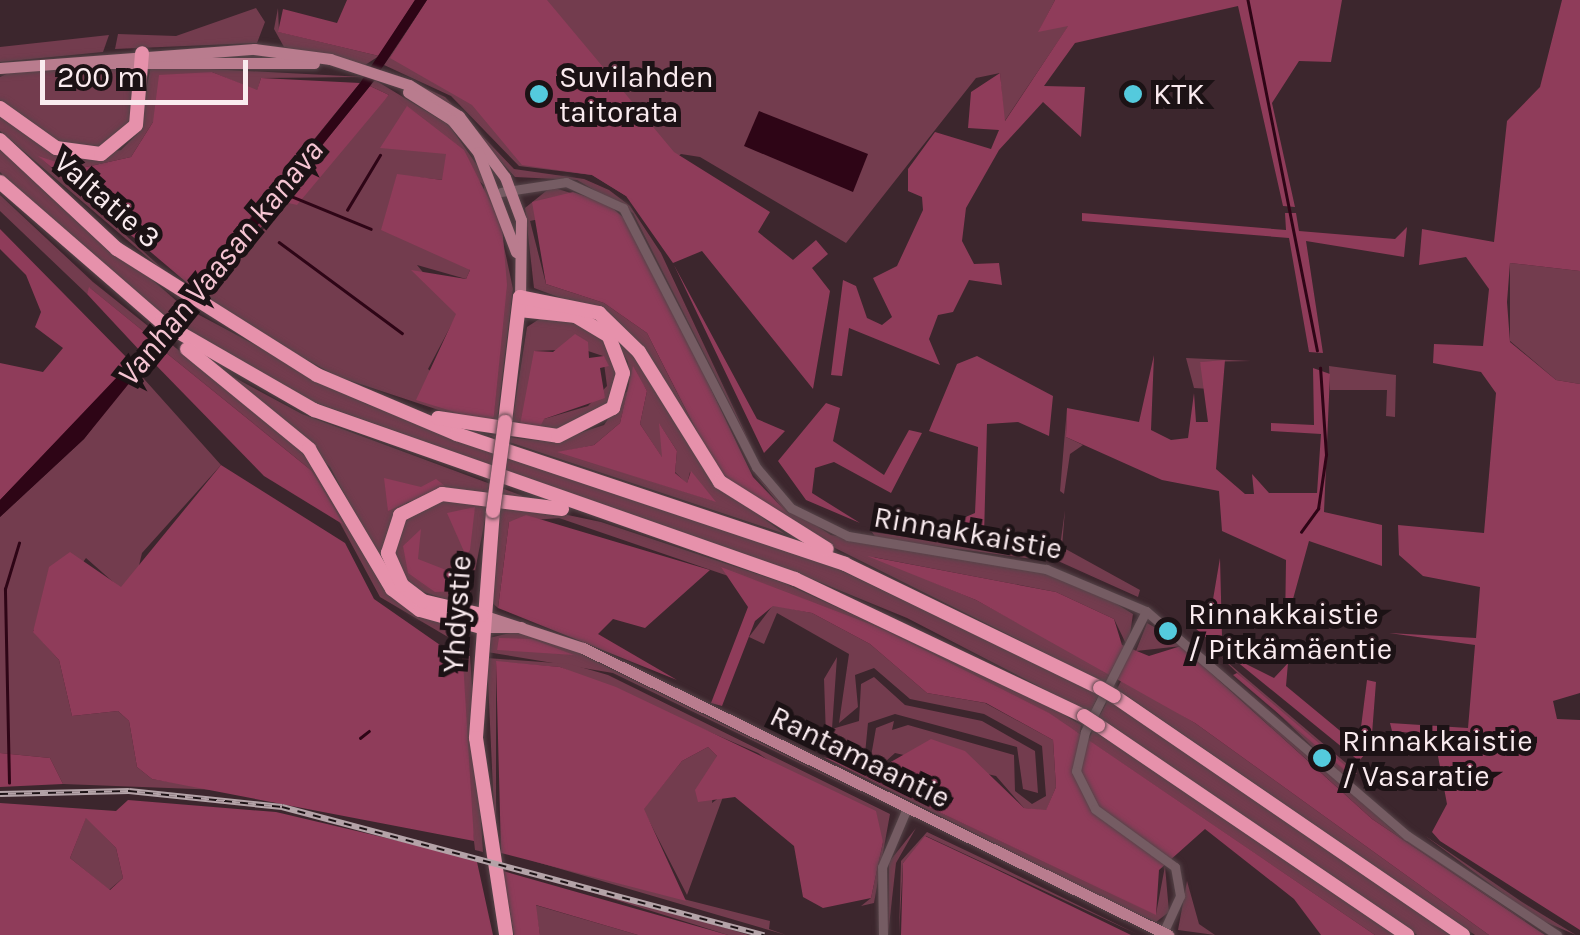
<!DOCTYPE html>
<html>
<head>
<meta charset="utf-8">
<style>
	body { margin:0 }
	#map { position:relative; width:1580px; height:935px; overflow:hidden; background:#3c262d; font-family:Karla,sans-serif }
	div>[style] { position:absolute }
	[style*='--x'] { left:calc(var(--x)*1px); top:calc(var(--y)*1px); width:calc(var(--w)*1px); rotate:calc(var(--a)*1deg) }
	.green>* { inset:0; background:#733c4e }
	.forest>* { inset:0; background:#8f3c5a }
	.water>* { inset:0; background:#2e0516 }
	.stream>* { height:2.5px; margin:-1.25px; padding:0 1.25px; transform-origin:1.25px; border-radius:1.25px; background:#2e0516 }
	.roads { filter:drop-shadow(0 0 2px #564449) drop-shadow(0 0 2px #564449) }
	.minor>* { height:9px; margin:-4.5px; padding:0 4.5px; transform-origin:4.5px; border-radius:4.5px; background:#755c63 }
	.major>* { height:11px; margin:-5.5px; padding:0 5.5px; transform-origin:5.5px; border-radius:5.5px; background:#b97c8e }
	.highway>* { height:14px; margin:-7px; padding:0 7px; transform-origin:7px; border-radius:7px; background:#e691ab }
	.rail>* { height:6px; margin-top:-3px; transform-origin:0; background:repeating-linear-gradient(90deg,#1c1215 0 8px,#b4a3a8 0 16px); box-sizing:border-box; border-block:2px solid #b4a3a8 }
	.bridges { filter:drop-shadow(0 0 2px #564449) drop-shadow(0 0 2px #564449) }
	.highway-bridge>* { height:14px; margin:-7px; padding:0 7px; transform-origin:7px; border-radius:7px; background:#e691ab }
	.dots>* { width:28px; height:28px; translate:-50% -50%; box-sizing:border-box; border:5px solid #1c1215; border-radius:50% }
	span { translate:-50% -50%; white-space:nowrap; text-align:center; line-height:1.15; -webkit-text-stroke:10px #1c1215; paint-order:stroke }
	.poi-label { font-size:30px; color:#faebef }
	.left { translate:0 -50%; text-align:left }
	.street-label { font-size:30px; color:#faebef }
	.water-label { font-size:32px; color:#f6c5d3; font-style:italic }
	.scale { position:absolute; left:40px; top:60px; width:208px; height:45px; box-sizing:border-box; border:5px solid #faebef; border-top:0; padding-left:12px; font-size:30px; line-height:35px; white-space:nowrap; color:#faebef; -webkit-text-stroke:8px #1c1215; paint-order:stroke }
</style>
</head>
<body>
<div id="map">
	<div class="green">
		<div style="clip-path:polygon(428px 0,1055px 0,1039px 31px,1069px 25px,1004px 122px,1000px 73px,976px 78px,846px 243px,700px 157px,681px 154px,626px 196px,592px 175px,519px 166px,451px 96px,384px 65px)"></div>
		<div style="clip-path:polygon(256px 8px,265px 22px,257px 43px,115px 49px,118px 34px,176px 36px)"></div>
		<div style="clip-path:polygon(278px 8px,279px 32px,379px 56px,365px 65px,284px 47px,274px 29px)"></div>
		<div style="clip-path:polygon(109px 35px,103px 52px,0 62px,0 47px)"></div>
		<div style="clip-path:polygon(95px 65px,128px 65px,138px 77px,135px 116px,108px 147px,49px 141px,0 104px,0 77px,11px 72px)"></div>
		<div style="clip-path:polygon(151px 66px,364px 77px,261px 78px,257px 91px,212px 72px,153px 122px,131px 157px,77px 169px,41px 158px,189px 293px,0 131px,0 112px,76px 159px,121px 150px,137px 134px)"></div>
		<div style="clip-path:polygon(392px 73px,445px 97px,514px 169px,584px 179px,609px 190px,630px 206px,661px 253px,756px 456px,633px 213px,577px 180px,515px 177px,445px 101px)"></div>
		<div style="clip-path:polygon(evenodd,375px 80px,449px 125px,491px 185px,513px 289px,496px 429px,336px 376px,198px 299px,389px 95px,370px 86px,375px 80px,447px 154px,484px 185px,493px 423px,428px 369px,457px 314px,417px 265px,466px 279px,470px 270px,397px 175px,443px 180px,447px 154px)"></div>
		<div style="clip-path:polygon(0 147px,180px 304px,169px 320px,28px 201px,0 172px)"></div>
		<div style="clip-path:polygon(551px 187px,608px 204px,530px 221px,546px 284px,604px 303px,647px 333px,703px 444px,612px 317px,534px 288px,525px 208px)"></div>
		<div style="clip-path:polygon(0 195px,93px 282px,158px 334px,153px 339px,90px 288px,87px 294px,0 211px)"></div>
		<div style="clip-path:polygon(1510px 263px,1580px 271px,1580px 384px,1556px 380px,1510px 341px)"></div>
		<div style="clip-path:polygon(188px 309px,366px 404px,815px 558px,1099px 694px,1090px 713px,907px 618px,807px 577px,305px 399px,177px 324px)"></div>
		<div style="clip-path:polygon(evenodd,544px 316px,583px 323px,603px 338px,619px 370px,612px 400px,566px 430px,511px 429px,527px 327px,544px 316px,582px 349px,603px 356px,607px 386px,588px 406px,544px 419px,534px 351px,582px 349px)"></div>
		<div style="clip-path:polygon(evenodd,602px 319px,640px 363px,714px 482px,785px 534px,488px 435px,552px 442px,604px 425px,629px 388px,628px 362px,602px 319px,633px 369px,647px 391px,640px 424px,663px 459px,660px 425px,677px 451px,675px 472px,687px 484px,690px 472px,714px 501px,561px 452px,594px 445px,620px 423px,633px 369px)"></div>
		<div style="clip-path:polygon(165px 339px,316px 464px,378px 577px,464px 631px,470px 650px,380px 597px,312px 471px,159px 347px)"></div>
		<div style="clip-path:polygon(1186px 358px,1251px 361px,1200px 362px,1210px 389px,1194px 388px)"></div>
		<div style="clip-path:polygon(1329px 366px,1396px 375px,1395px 417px,1386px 416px,1387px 390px,1330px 390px)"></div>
		<div style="clip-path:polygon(136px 370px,221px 465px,142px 553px,136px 578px,120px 588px,86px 558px,33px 631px,59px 660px,72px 716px,118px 711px,129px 721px,137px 767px,152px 779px,221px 790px,63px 784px,50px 758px,0 753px,0 517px,84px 439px)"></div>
		<div style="clip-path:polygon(224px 372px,302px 414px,528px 498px,462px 490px,407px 502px,387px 533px,390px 580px,330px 467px)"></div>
		<div style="clip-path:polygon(1067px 408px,1066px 437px,1083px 445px,1070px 454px,1064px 494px,1060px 491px)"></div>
		<div style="clip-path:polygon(753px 472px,782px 504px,831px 535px,1043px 573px,1097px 592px,1133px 614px,1128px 648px,1114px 619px,1056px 592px,873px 557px,976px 600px,1112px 674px,1107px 684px,801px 531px)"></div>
		<div style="clip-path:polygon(450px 497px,489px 499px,468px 607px,406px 586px,396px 570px,393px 533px,403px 517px)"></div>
		<div style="clip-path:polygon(501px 501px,601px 522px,784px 583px,1041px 701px,1081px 725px,1080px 734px,883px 629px,559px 518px,509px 522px,498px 608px,490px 601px)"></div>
		<div style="clip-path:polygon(1065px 510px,1062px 547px,1140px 590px,1138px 597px,1058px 561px)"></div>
		<div style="clip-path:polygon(872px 532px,998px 550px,1040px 560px,876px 538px)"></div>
		<div style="clip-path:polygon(773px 605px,812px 613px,870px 644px,927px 693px,985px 703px,1053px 740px,1056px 787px,1046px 811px,1024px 808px,996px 776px,895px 753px,875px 771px,817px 749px,821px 743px,870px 762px,876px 728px,894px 721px,892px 730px,908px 725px,1014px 755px,1015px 791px,1032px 804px,1046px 796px,1042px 746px,984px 714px,910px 699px,874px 668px,855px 675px,858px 707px,839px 723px,849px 654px,777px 613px,764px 644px,749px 637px)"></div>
		<div style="clip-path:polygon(1147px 623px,1189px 646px,1394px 831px,1546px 935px,1372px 819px,1182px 646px,1136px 651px)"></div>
		<div style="clip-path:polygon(514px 632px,565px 646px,888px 806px,613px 673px,487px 652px,489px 638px)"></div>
		<div style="clip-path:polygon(462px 656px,470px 656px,483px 852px,475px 850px,464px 755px)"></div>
		<div style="clip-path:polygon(1220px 656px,1353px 769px,1357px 774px,1339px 773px)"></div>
		<div style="clip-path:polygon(837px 657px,832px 729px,859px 721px,861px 684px,874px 677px,905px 705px,982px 721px,1035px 751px,1038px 793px,1023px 789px,1017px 747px,895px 714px,868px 723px,865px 754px,826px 737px,824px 679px)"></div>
		<div style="clip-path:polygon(487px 658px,570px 664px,608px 675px,890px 814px,874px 903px,861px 906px,871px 898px,883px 842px,758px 753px,560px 667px,496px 662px,496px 856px)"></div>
		<div style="clip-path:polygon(1122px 679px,1195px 723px,1489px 935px,1475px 935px,1117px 689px)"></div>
		<div style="clip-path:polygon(1108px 700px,1453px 935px,1417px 935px,1099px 717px)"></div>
		<div style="clip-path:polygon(1093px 731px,1217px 809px,1395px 935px,1375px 935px,1088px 740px)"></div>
		<div style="clip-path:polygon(708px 747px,717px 756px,712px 803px,724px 794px,687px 895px,643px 809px,682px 761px)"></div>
		<div style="clip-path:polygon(823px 757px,1156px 914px,1165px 866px,1169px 912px,1156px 922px,1123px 908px)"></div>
		<div style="clip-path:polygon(86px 817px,116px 848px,123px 878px,109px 890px,70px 858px)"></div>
		<div style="clip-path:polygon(916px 828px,896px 863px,888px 935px,889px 862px)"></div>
		<div style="clip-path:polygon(927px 832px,986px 860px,1139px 935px,926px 836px,903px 863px,899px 935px,901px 861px)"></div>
		<div style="clip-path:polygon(1424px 835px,1522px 902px,1576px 935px,1536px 918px)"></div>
		<div style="clip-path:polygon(530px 860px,770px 921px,769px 929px,786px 935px)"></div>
		<div style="clip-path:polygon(530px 873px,649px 905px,749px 935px,728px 935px)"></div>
		<div style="clip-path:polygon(1187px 881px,1199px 924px,1215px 935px,1178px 930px)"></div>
		<div style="clip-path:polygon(535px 905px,638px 935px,540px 935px)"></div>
	</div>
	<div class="forest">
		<div style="clip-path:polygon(347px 0,415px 0,379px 56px,278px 32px,283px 9px,337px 23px)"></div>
		<div style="clip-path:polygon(427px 0,547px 0,674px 152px,770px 212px,758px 232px,793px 260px,816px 240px,828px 254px,812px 268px,830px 291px,813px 389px,702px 251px,673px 263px,626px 196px,592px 175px,522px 165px,472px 105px,390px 58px)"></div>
		<div style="clip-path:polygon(1055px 0,1342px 0,1331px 62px,1299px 61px,1272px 103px,1295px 207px,1283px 206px,1238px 6px,1075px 43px,1044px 86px,1085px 87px,1081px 137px,1043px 102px,999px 150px,966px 208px,962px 241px,974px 264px,999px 263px,1002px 285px,969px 280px,953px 312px,938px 315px,929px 339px,940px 365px,849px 328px,842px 376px,831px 375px,843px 280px,856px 286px,867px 318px,882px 325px,892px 317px,873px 278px,897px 266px,923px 210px,922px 197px,908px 191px,908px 169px,935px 132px,991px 149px,999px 130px,968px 128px,971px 92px,1000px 73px,1005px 121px,1068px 26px,1038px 32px)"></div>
		<div style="clip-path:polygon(1562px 0,1580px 0,1580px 271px,1510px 263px,1507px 302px,1510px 342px,1556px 380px,1580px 384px,1580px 693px,1553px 701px,1557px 719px,1580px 720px,1580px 930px,1440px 841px,1432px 832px,1447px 804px,1434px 735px,1392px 731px,1390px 723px,1468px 728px,1475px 645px,1389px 633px,1476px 638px,1480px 587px,1423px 576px,1399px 555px,1398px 525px,1484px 533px,1496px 393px,1481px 372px,1433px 363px,1434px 344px,1483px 346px,1489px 289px,1466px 257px,1419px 265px,1422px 229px,1494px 242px,1507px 121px,1540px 87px)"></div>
		<div style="clip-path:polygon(212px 72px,257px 90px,261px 78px,360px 83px,193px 288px,38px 156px,77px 169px,131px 157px,153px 122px,159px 75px)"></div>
		<div style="clip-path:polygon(370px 86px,389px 95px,297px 205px,284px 202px,214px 279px)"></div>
		<div style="clip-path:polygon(407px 106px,464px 150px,502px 225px,507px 285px,493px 424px,416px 400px,456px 314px,411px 270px,466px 279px,470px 270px,381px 230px,397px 174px,442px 180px,446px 154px,380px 148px)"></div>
		<div style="clip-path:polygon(573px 192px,608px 204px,633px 226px,753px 477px,799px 525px,720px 477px,647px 333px,604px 303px,546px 284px,532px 202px)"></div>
		<div style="clip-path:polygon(1082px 213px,1286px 230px,1285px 213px,1296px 213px,1299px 231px,1395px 239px,1407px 227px,1404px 257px,1306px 241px,1323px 353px,1309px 352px,1289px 238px,1082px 221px)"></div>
		<div style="clip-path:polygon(0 229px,132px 363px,0 500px,0 363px,43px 372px,63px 348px,35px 327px,41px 312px,26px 275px,0 249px)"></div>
		<div style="clip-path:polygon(674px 265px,757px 419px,785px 431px,764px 453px)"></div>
		<div style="clip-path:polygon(89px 287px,153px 339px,142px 353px,87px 294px)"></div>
		<div style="clip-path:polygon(575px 334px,588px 342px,589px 358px,604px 356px,609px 366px,600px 368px,605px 398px,544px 419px,539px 429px,520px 425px,534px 351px,553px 352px)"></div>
		<div style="clip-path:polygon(159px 347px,312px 471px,344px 525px,264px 476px,148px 357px)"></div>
		<div style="clip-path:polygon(1154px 355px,1151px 430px,1171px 440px,1188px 438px,1194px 393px,1196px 422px,1208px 422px,1200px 362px,1225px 360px,1216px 469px,1245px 494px,1254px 494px,1252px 474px,1269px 493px,1317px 493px,1321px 434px,1271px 431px,1271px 423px,1314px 425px,1313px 368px,1330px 374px,1324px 512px,1382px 525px,1382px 566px,1309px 541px,1285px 628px,1286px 560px,1222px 531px,1219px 491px,1162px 480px,1066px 437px,1067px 408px,1139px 422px)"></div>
		<div style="clip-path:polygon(977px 356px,1053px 396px,1049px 436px,1018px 422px,987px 424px,984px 536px,878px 524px,884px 515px,942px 527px,975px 513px,978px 447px,929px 431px,957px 364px)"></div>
		<div style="clip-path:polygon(633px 366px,647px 391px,640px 424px,662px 457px,659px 423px,677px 451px,675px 473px,687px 483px,691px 471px,716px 502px,557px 452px,594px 445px,620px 423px)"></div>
		<div style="clip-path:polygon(826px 403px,840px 408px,833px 441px,884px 475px,909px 430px,922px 433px,891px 493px,834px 462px,815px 468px,812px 493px,860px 523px,806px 500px,778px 461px)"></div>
		<div style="clip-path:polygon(221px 465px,345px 543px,374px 599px,463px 661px,474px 841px,152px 779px,137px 767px,129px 721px,118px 711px,72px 716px,59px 660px,33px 632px,49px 567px,70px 552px,121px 587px)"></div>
		<div style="clip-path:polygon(384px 478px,421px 487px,436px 479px,445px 486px,388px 511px)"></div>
		<div style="clip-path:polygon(475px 507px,470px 550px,466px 556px,447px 513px)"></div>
		<div style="clip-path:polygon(526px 515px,710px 570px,645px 628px,613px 619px,598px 634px,677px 680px,498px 608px,509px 522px)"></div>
		<div style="clip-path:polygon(421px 529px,418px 559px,464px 577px,458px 591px,435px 592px,408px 573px,403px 546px)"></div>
		<div style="clip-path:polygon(867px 556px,1056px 592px,1114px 619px,1122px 645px,1149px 656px,1181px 646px,1372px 819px,1545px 935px,1489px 935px,1195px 723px,976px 600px)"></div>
		<div style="clip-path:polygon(1220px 558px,1222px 637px,1215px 645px,1195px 628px,1210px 617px)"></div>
		<div style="clip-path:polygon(721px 567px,883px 629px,1049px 713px,1375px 935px,1321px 935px,1294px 899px,1205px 829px,1159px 870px,1156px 915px,823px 757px,875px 771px,931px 739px,965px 751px,1024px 808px,1046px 810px,1056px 787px,1053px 740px,986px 703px,927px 693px,870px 644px,812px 613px,773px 606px,755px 621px,722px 706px,711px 703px,748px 607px)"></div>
		<div style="clip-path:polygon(499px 638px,532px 639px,574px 655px,497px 650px)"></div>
		<div style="clip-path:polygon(1230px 656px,1274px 678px,1288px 663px,1286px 686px,1350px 739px,1360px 735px,1367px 680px,1376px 682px,1371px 747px,1359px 761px)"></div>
		<div style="clip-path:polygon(496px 661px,560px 667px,616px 687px,876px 811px,883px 842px,871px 898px,823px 908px,803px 897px,794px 846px,735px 797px,698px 802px,695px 790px,717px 756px,708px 747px,682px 761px,644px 809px,686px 901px,501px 853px)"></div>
		<div style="clip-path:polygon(1237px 673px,1348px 768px,1348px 773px,1233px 675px)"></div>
		<div style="clip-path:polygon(0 753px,50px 758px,63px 784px,0 787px)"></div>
		<div style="clip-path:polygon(evenodd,128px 800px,276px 812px,467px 857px,477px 862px,493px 935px,0 935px,0 803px,116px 811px,128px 800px,86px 818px,116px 848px,123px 878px,110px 890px,70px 858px,86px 818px)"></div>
		<div style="clip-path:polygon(925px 836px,991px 867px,1131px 935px,901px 935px,903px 863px)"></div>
		<div style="clip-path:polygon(503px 871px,728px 935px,638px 935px,536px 905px,540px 935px,514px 935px)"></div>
	</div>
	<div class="water">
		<div style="clip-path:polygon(415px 0,427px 0,370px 86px,84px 439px,0 517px,0 500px,158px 334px,360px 83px)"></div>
		<div style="clip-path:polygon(759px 111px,868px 154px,853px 192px,744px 146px)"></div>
	</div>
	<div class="stream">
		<div style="--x:1248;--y:0;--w:357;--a:78.8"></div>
		<div style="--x:281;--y:192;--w:97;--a:22.3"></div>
		<div style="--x:347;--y:210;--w:64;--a:-59"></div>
		<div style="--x:279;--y:242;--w:153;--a:36.5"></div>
		<div style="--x:1301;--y:532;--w:29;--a:-54"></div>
		<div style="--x:1318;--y:509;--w:55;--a:-81.6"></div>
		<div style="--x:1326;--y:455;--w:87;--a:-93.9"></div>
		<div style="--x:360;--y:738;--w:11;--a:-38"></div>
		<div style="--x:9;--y:783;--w:194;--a:-91.2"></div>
		<div style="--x:5;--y:589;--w:48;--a:-73.1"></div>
	</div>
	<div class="roads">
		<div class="minor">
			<div style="--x:501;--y:192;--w:66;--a:-8.7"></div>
			<div style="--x:566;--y:182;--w:63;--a:24.5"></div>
			<div style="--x:623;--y:208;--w:291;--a:62.8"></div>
			<div style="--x:756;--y:467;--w:54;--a:49.5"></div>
			<div style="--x:791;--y:508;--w:64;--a:26.2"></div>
			<div style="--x:848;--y:536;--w:201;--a:9.5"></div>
			<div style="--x:1046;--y:569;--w:108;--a:22.8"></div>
			<div style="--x:1146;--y:611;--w:345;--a:40.7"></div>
			<div style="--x:1408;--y:836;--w:179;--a:33.6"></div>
			<div style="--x:1146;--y:611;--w:136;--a:116.8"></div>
			<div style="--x:1085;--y:732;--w:40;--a:103"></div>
			<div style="--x:1076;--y:771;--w:42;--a:63.4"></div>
			<div style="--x:1095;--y:809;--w:99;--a:35.9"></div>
			<div style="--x:1175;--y:867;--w:29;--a:80"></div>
			<div style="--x:1180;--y:896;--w:41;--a:114.7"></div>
			<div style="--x:883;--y:935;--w:68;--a:-90.8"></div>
			<div style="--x:882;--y:867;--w:64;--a:-67"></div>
		</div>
		<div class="major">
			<div style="--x:88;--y:63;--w:226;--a:0"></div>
			<div style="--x:0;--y:68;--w:255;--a:-4.3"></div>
			<div style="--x:254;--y:49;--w:77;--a:7.5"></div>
			<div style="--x:330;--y:59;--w:83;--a:18.2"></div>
			<div style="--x:409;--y:85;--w:59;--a:31.8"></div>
			<div style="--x:459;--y:116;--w:76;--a:53"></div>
			<div style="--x:505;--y:177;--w:46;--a:69.6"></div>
			<div style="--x:521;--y:220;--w:77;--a:90.7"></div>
			<div style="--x:408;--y:92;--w:52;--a:32.5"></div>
			<div style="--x:452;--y:120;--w:41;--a:50.9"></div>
			<div style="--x:478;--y:152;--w:107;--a:69.2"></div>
			<div style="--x:482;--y:615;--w:106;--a:18.1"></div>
			<div style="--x:583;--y:648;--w:652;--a:26.13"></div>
			<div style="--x:481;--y:627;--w:40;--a:0"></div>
		</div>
		<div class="highway">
			<div style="--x:0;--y:108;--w:69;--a:35.5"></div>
			<div style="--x:56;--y:148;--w:45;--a:7.6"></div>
			<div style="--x:101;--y:154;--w:45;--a:-39.6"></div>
			<div style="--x:136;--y:125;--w:72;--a:-85.2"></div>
			<div style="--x:0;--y:140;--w:160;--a:43"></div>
			<div style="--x:117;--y:249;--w:236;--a:32.2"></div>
			<div style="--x:317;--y:375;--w:152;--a:22.9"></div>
			<div style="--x:457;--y:434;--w:409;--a:18.5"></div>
			<div style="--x:845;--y:564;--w:284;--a:25.9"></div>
			<div style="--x:0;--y:182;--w:213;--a:41"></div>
			<div style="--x:161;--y:322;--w:177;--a:29.9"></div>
			<div style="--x:314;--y:410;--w:510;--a:19.36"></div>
			<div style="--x:795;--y:579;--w:320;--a:25.4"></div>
			<div style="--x:187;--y:349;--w:158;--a:39.3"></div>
			<div style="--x:309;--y:449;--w:163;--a:59.3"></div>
			<div style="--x:392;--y:589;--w:35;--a:37"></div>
			<div style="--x:420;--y:610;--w:63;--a:15.6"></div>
			<div style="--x:438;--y:418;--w:121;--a:8.5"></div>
			<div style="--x:558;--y:436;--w:62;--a:-27"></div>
			<div style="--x:613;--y:408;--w:36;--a:-74"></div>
			<div style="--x:623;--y:373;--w:40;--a:-111"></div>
			<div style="--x:609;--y:336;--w:39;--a:-149"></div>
			<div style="--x:576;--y:316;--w:57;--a:-174"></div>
			<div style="--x:505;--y:422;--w:126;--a:-83.2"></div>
			<div style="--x:520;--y:297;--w:81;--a:11.4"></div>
			<div style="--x:599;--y:313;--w:56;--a:44.3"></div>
			<div style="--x:639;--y:352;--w:153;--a:58.1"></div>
			<div style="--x:720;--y:482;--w:126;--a:32.1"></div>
			<div style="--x:493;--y:511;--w:228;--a:94.3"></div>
			<div style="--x:476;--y:738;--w:199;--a:81.3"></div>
			<div style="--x:482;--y:615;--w:61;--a:-166.7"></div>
			<div style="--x:423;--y:601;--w:26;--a:-143"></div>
			<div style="--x:402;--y:585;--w:35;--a:-114"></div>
			<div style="--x:388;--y:553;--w:40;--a:-72"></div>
			<div style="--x:400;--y:515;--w:47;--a:-26.6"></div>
			<div style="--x:442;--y:494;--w:121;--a:7.1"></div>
			<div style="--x:1114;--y:696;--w:423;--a:34.4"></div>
			<div style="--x:1098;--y:725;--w:374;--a:34.2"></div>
		</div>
	</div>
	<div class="rail">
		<div style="--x:0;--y:794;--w:129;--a:-1.3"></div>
		<div style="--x:129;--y:791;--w:154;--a:6"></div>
		<div style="--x:282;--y:807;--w:499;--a:14.9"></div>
	</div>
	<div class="bridges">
		<div class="highway-bridge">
			<div style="--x:493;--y:511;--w:90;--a:-82.3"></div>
			<div style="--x:1100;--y:688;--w:16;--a:30"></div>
			<div style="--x:1084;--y:716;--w:17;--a:33"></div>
		</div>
	</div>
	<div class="dots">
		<div style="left:539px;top:94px;background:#54cadd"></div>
		<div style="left:1133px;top:94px;background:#54cadd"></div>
		<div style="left:1168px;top:631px;background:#54cadd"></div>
		<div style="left:1322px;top:758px;background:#54cadd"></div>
	</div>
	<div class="poi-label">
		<span class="left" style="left:559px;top:94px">Suvilahden<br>taitorata</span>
		<span class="left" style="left:1153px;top:94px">KTK</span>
		<span class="left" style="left:1188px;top:631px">Rinnakkaistie<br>/ Pitkämäentie</span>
		<span class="left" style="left:1342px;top:758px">Rinnakkaistie<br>/ Vasaratie</span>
	</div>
	<div class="street-label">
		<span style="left:107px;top:200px;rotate:41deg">Valtatie 3</span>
		<span style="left:968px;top:533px;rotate:10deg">Rinnakkaistie</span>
		<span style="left:457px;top:614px;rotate:-86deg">Yhdystie</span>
		<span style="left:860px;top:757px;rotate:26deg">Rantamaantie</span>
	</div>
	<div class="water-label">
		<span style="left:221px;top:263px;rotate:-51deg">Vanhan Vaasan kanava</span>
	</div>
	<div class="scale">200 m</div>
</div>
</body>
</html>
